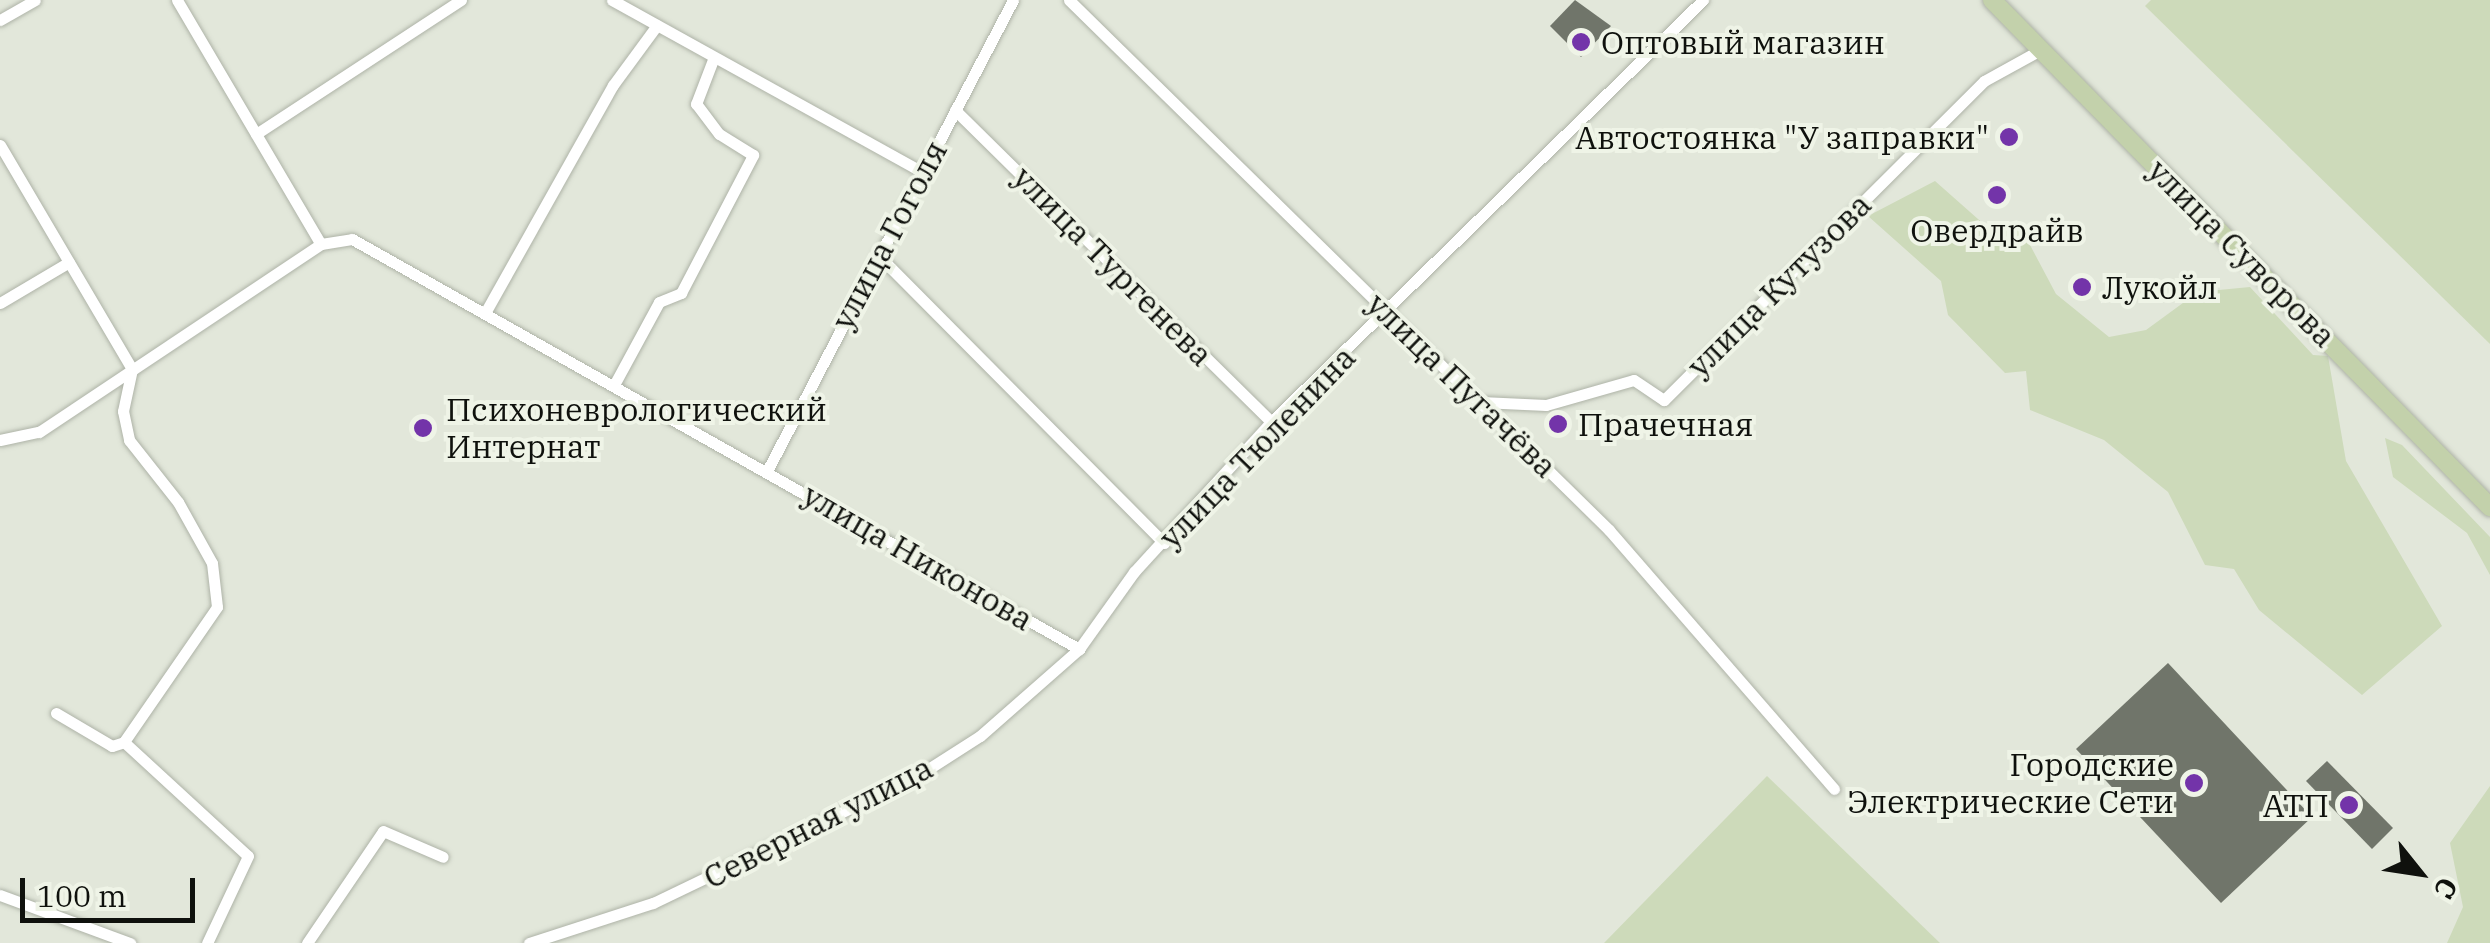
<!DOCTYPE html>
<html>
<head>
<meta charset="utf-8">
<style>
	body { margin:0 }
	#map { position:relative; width:2490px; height:943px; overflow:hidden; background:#e2e7da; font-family:"IBM Plex Serif",serif }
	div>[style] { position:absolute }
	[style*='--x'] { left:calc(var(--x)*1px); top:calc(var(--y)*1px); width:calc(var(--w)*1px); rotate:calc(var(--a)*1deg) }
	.green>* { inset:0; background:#cddaba }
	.building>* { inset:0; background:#70756a }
	.roads { filter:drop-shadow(0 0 2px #aeb3a7) drop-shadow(0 0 2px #aeb3a7) }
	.street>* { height:11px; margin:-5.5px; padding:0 5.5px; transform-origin:5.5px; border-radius:5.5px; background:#fff }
	.primary>* { height:18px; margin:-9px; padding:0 9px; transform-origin:9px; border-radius:9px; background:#c3d1ab }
	.dots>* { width:28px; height:28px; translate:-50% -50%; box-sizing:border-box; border:5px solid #eff4e7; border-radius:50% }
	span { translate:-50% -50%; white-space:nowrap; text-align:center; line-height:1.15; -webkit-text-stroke:8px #eff4e7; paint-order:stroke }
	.poi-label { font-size:32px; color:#0f110d }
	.left { translate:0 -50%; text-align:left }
	.right { translate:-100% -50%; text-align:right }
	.street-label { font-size:32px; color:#0f110d }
	.north { position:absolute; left:2370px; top:823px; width:100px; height:100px; -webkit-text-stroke:8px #eff4e7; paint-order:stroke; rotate:120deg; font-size:28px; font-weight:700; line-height:40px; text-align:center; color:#0f110d }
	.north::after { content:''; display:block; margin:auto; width:35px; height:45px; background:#0f110d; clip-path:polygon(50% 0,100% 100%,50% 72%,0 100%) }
	.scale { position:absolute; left:20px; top:878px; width:175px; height:45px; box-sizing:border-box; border:5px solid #0f110d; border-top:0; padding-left:12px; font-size:30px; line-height:35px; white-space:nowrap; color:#0f110d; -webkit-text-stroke:8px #eff4e7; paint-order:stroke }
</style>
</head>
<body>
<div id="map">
	<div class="green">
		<div style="clip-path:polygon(2151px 0,2490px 0,2490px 344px,2145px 6px)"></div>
		<div style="clip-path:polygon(1935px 181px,1987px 227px,2021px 228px,2056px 294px,2109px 337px,2146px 330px,2198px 292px,2250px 287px,2313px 355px,2328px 356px,2346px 461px,2442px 626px,2362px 695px,2259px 610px,2234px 569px,2205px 565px,2168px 492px,2104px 440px,2030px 410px,2026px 371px,2005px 373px,1948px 315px,1941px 281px,1868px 216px)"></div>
		<div style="clip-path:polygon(2385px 438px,2402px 445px,2490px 537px,2490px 575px,2467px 533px,2393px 477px)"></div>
		<div style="clip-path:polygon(1767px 776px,1940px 943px,1604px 943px)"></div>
		<div style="clip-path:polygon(2490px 786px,2490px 943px,2447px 943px,2463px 907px,2450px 843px)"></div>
	</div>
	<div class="building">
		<div style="clip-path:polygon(1575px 0,1611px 26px,1581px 57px,1550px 26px)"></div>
		<div style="clip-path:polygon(2168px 663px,2312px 817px,2221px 903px,2076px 749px)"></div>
		<div style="clip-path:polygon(2327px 761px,2393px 828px,2372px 849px,2306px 781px)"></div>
	</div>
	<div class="roads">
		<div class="street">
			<div style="--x:177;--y:0;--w:283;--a:59.5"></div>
			<div style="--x:321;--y:244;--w:31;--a:-9"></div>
			<div style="--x:352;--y:239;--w:835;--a:29.42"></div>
			<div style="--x:612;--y:0;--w:355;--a:29"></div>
			<div style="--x:1069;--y:0;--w:757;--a:44.46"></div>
			<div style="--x:1609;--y:530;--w:343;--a:49"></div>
			<div style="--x:0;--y:20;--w:40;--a:-29.7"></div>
			<div style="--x:955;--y:110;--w:444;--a:44.6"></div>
			<div style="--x:256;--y:134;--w:245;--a:-33.2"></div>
			<div style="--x:0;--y:145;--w:260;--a:59.5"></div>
			<div style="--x:132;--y:369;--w:43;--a:102.1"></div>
			<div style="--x:123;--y:411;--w:30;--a:78"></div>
			<div style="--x:129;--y:440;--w:79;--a:51.7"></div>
			<div style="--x:178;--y:502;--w:70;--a:60.9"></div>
			<div style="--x:212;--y:563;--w:44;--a:83.5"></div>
			<div style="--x:217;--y:607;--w:164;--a:124.6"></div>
			<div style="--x:124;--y:742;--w:168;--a:42.6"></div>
			<div style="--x:248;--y:856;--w:96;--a:115.2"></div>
			<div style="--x:878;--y:255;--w:406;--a:45.2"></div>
			<div style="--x:0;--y:303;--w:80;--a:-30.7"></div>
			<div style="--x:485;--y:313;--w:261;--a:-60.7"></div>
			<div style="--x:613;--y:85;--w:74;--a:-53.7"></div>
			<div style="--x:614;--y:385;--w:94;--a:-61.5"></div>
			<div style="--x:659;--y:302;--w:24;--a:-22"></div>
			<div style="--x:681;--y:293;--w:156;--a:-62.4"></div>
			<div style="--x:753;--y:155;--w:40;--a:-148"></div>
			<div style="--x:719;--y:134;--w:38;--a:-127"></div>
			<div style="--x:696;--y:104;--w:50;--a:-69"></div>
			<div style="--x:1481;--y:402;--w:65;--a:2.6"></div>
			<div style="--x:1546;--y:405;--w:91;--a:-15.9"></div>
			<div style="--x:1634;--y:380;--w:36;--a:34"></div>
			<div style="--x:1664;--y:400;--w:452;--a:-44.9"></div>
			<div style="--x:1984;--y:81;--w:66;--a:-28.9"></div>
			<div style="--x:0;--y:440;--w:40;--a:-12"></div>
			<div style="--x:39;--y:432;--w:339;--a:-33.7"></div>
			<div style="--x:767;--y:471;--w:531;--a:-62.42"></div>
			<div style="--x:56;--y:713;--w:65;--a:30.5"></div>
			<div style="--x:112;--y:746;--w:13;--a:-18"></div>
			<div style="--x:0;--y:895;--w:139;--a:20.3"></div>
			<div style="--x:307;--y:943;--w:135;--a:-55.8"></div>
			<div style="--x:383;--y:831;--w:65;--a:23.4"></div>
			<div style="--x:529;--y:943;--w:130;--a:-17.9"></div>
			<div style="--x:653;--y:903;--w:295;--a:-25.7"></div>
			<div style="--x:919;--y:775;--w:72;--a:-32.6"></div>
			<div style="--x:980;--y:736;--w:132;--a:-41.3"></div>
			<div style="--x:1079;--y:649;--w:95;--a:-54.5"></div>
			<div style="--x:1134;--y:572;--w:203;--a:-47.6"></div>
			<div style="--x:1271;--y:422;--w:604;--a:-44.33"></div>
		</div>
		<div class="primary">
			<div style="--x:1992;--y:0;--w:711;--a:45.51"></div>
		</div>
	</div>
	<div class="dots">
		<div style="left:1581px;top:42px;background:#7334a9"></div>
		<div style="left:2009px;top:137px;background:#7334a9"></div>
		<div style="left:1997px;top:195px;background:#7334a9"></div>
		<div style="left:2082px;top:287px;background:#7334a9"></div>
		<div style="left:1558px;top:424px;background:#7334a9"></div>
		<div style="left:423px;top:428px;background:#7334a9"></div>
		<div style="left:2194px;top:783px;background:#7334a9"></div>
		<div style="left:2349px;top:805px;background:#7334a9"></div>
	</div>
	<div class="poi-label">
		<span class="left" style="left:1601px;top:42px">Оптовый магазин</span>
		<span class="right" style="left:1989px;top:137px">Автостоянка "У заправки"</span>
		<span style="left:1997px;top:230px">Овердрайв</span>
		<span class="left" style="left:2102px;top:287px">Лукойл</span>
		<span class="left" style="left:446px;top:428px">Психоневрологический<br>Интернат</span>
		<span class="left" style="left:1578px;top:424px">Прачечная</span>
		<span class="right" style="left:2174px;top:783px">Городские<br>Электрические Сети</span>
		<span class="right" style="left:2329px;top:805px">АТП</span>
	</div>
	<div class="street-label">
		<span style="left:889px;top:235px;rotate:-62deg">улица Гоголя</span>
		<span style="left:2242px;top:253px;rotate:45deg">улица Суворова</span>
		<span style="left:1113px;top:266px;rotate:45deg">улица Тургенева</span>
		<span style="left:1779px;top:285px;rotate:-45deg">улица Кутузова</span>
		<span style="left:1462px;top:385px;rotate:44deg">улица Пугачёва</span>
		<span style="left:1257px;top:447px;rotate:-46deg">улица Тюленина</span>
		<span style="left:918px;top:557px;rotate:30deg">улица Никонова</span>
		<span style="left:818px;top:822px;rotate:-27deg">Северная улица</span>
	</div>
	<div class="north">С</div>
	<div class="scale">100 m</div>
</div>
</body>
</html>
